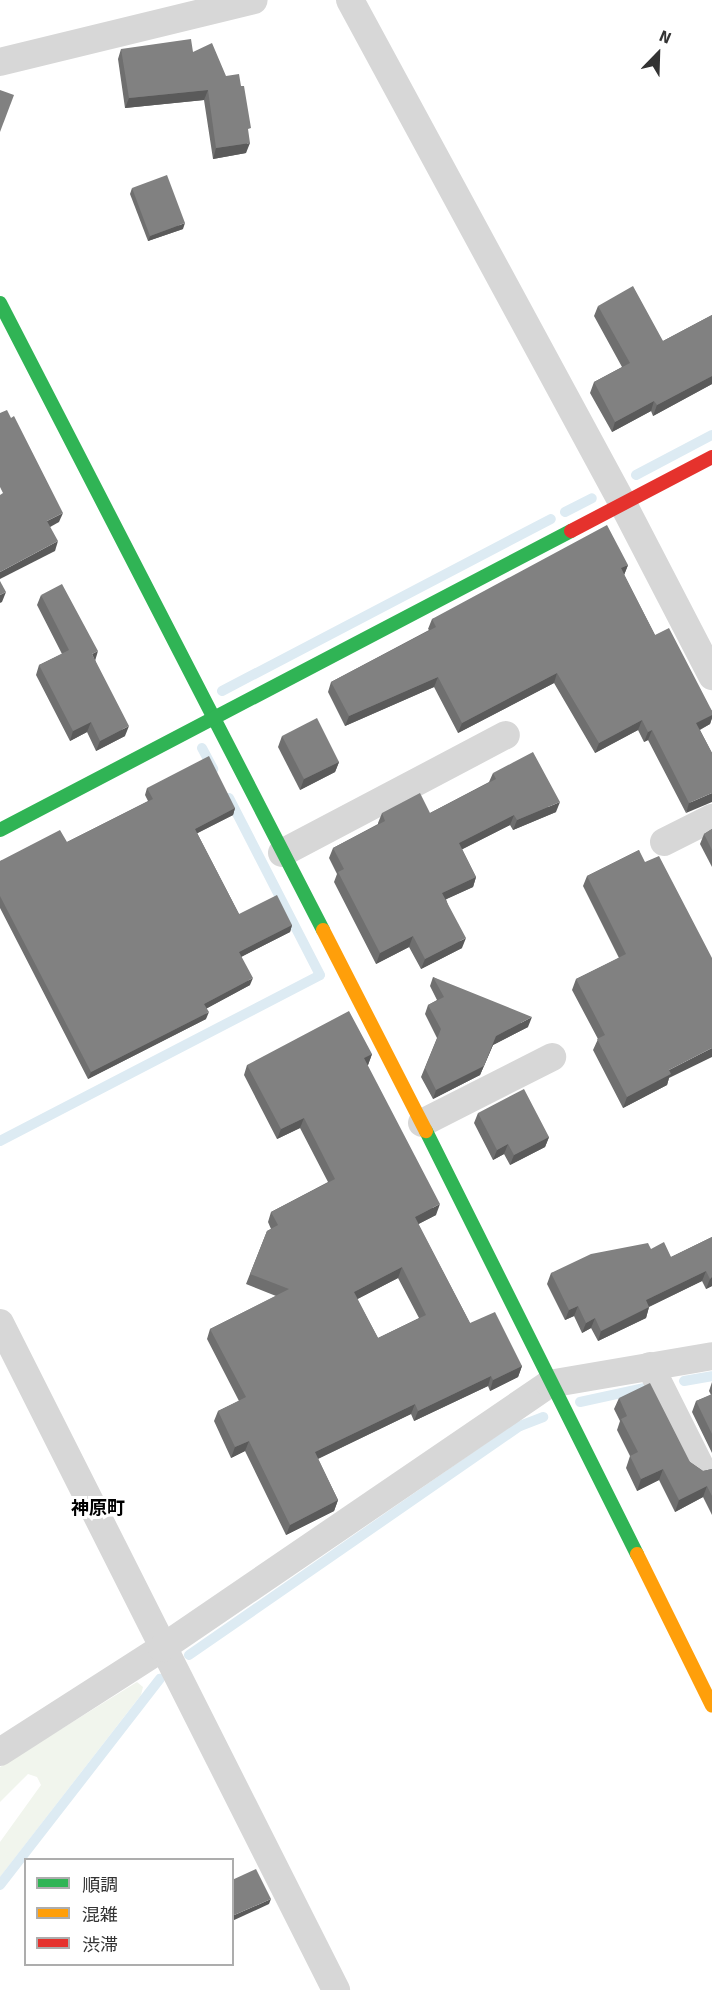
<!DOCTYPE html>
<html>
<head>
<meta charset="utf-8">
<style>
	body { margin:0 }
	#map { position:relative; width:712px; height:1990px; overflow:hidden; background:#fff; font-family:Signika,"Noto Sans JP",sans-serif }
	div>[style] { position:absolute }
	[style*='--x'] { left:calc(var(--x)*1px); top:calc(var(--y)*1px); width:calc(var(--w)*1px); rotate:calc(var(--a)*1deg) }
	.green>* { inset:0; background:#f1f5ed }
	.stream>* { height:10px; margin:-5px; padding:0 5px; transform-origin:5px; border-radius:5px; background:#ddebf3 }
	.street>* { height:28px; margin:-14px; padding:0 14px; transform-origin:14px; border-radius:14px; background:#d7d7d7 }
	.fast>* { height:14px; margin:-7px; padding:0 7px; transform-origin:7px; border-radius:7px; background:#30b455 }
	.slow>* { height:14px; margin:-7px; padding:0 7px; transform-origin:7px; border-radius:7px; background:#ff9f0a }
	.jam>* { height:14px; margin:-7px; padding:0 7px; transform-origin:7px; border-radius:7px; background:#e5322d }
	.wall>* { inset:0; background:#6f6f6f }
	.shaded-wall>* { inset:0; background:#5a5a5a }
	.building>* { inset:0; background:#818181 }
	span { translate:-50% -50%; white-space:nowrap; text-align:center; line-height:1.15; -webkit-text-stroke:6px #fff; paint-order:stroke }
	.neighbourhood-label { font-size:18px; color:#000; font-weight:700 }
	.legend { position:absolute; left:24px; top:1858px; width:210px; height:108px; box-sizing:border-box; background:#fff; border:2px solid #adadad; margin:0; padding:8px 10px; list-style:none; font-size:18px; color:#333 }
	.legend li { display:flex; align-items:center; gap:12px; height:30px }
	.legend b { width:30px; border:2px solid #adadad }
	.north { position:absolute; left:628px; top:24px; width:60px; height:60px; -webkit-text-stroke:4px #fff; paint-order:stroke; rotate:23deg; font-size:16px; font-weight:700; line-height:24px; text-align:center; color:#333 }
	.north::after { content:''; display:block; margin:auto; width:21px; height:27px; background:#333; clip-path:polygon(50% 0,100% 100%,50% 72%,0 100%) }
</style>
</head>
<body>
<div id="map">
	<div class="green">
		<div style="clip-path:polygon(137px 1682px,143px 1687px,141px 1695px,0 1877px,0 1842px,41px 1785px,37px 1777px,28px 1774px,0 1802px,0 1767px)"></div>
	</div>
	<div class="stream">
		<div style="--x:636;--y:475;--w:86;--a:-27.8"></div>
		<div style="--x:565;--y:512;--w:30;--a:-27"></div>
		<div style="--x:222;--y:691;--w:371;--a:-27.6"></div>
		<div style="--x:202;--y:748;--w:24;--a:62"></div>
		<div style="--x:0;--y:1141;--w:360;--a:-27.4"></div>
		<div style="--x:320;--y:975;--w:199;--a:-117.2"></div>
		<div style="--x:684;--y:1381;--w:28;--a:-10"></div>
		<div style="--x:580;--y:1402;--w:71;--a:-12.3"></div>
		<div style="--x:189;--y:1655;--w:402;--a:-34.7"></div>
		<div style="--x:520;--y:1426;--w:25;--a:-21"></div>
		<div style="--x:0;--y:1885;--w:261;--a:-52.2"></div>
	</div>
	<div class="street">
		<div style="--x:350;--y:0;--w:573;--a:61.56"></div>
		<div style="--x:623;--y:504;--w:194;--a:62.6"></div>
		<div style="--x:0;--y:62;--w:261;--a:-13.7"></div>
		<div style="--x:664;--y:842;--w:54;--a:-26.6"></div>
		<div style="--x:282;--y:853;--w:253;--a:-27.8"></div>
		<div style="--x:422;--y:1123;--w:146;--a:-26.9"></div>
		<div style="--x:0;--y:1323;--w:747;--a:63.26"></div>
		<div style="--x:650;--y:1366;--w:112;--a:63.4"></div>
		<div style="--x:0;--y:1752;--w:193;--a:-32.7"></div>
		<div style="--x:162;--y:1648;--w:468;--a:-34.3"></div>
		<div style="--x:549;--y:1384;--w:165;--a:-9.7"></div>
	</div>
	<div class="fast">
		<div style="--x:0;--y:303;--w:705;--a:62.74"></div>
		<div style="--x:0;--y:830;--w:645;--a:-27.64"></div>
		<div style="--x:426;--y:1131;--w:473;--a:63.5"></div>
	</div>
	<div class="slow">
		<div style="--x:323;--y:930;--w:226;--a:62.9"></div>
		<div style="--x:637;--y:1554;--w:169;--a:63.7"></div>
	</div>
	<div class="jam">
		<div style="--x:571;--y:531;--w:159;--a:-27.7"></div>
	</div>
	<div class="wall">
		<div style="clip-path:polygon(121px 49px,193px 52px,248px 135px,246px 153px,213px 159px,204px 100px,125px 108px,118px 59px)"></div>
		<div style="clip-path:polygon(132px 188px,183px 229px,148px 241px,130px 194px)"></div>
		<div style="clip-path:polygon(598px 306px,663px 341px,712px 315px,712px 384px,653px 416px,651px 411px,612px 432px,590px 393px,594px 382px,622px 367px,594px 316px)"></div>
		<div style="clip-path:polygon(628px 565px,624px 575px,655px 635px,712px 711px,712px 718px,710px 724px,700px 730px,712px 753px,686px 813px,648px 740px,644px 742px,638px 730px,595px 753px,554px 683px,458px 733px,434px 687px,345px 726px,328px 692px,331px 682px,429px 630px,428px 629px,432px 619px)"></div>
		<div style="clip-path:polygon(41px 595px,95px 660px,125px 736px,96px 751px,87px 732px,70px 741px,36px 675px,39px 665px,62px 654px,37px 605px)"></div>
		<div style="clip-path:polygon(282px 736px,339px 762px,335px 772px,300px 790px,278px 747px)"></div>
		<div style="clip-path:polygon(493px 773px,556px 812px,513px 830px,510px 825px,462px 849px,476px 877px,473px 887px,446px 899px,462px 948px,421px 969px,409px 947px,376px 964px,334px 882px,337px 874px,329px 858px,333px 848px,378px 824px,378px 823px,382px 813px,430px 813px,489px 782px)"></div>
		<div style="clip-path:polygon(147px 788px,235px 808px,233px 815px,197px 833px,239px 914px,292px 925px,290px 932px,241px 957px,250px 985px,207px 1008px,206px 1019px,88px 1079px,0 908px,0 861px,67px 842px,148px 801px,145px 795px)"></div>
		<div style="clip-path:polygon(712px 829px,712px 867px,700px 844px,704px 834px)"></div>
		<div style="clip-path:polygon(639px 850px,669px 1078px,667px 1085px,623px 1108px,593px 1050px,598px 1039px,572px 990px,576px 979px,619px 958px,583px 886px,587px 876px)"></div>
		<div style="clip-path:polygon(433px 977px,528px 1027px,493px 1045px,480px 1075px,433px 1099px,421px 1077px,437px 1038px,425px 1014px,428px 1005px,437px 1000px,430px 986px)"></div>
		<div style="clip-path:polygon(evenodd,372px 1054px,368px 1065px,367px 1065px,436px 1215px,418px 1224px,470px 1323px,522px 1366px,518px 1377px,490px 1391px,488px 1386px,414px 1421px,411px 1414px,318px 1459px,338px 1500px,334px 1511px,286px 1535px,245px 1451px,231px 1458px,214px 1421px,218px 1411px,239px 1401px,207px 1339px,210px 1329px,276px 1296px,246px 1284px,267px 1231px,271px 1229px,268px 1222px,271px 1212px,328px 1182px,300px 1128px,277px 1139px,244px 1075px,247px 1065px,372px 1054px,398px 1278px,419px 1318px,378px 1338px,357px 1299px,398px 1278px)"></div>
		<div style="clip-path:polygon(478px 1113px,549px 1137px,545px 1147px,510px 1165px,504px 1154px,493px 1160px,474px 1123px)"></div>
		<div style="clip-path:polygon(712px 1237px,712px 1286px,706px 1289px,702px 1281px,649px 1307px,646px 1318px,598px 1341px,591px 1328px,582px 1333px,574px 1316px,565px 1320px,547px 1284px,551px 1273px,651px 1249px,671px 1257px)"></div>
		<div style="clip-path:polygon(712px 1382px,712px 1453px,692px 1412px,696px 1401px,711px 1395px,709px 1391px)"></div>
		<div style="clip-path:polygon(619px 1398px,690px 1462px,703px 1471px,712px 1469px,712px 1515px,703px 1497px,675px 1512px,659px 1480px,637px 1491px,626px 1468px,630px 1456px,617px 1430px,620px 1421px,614px 1409px)"></div>
	</div>
	<div class="shaded-wall">
		<div style="clip-path:polygon(208px 90px,204px 100px,125px 108px,129px 98px)"></div>
		<div style="clip-path:polygon(250px 143px,246px 153px,213px 159px,216px 148px)"></div>
		<div style="clip-path:polygon(185px 223px,183px 229px,148px 241px,150px 236px)"></div>
		<div style="clip-path:polygon(712px 376px,712px 384px,653px 416px,657px 405px)"></div>
		<div style="clip-path:polygon(654px 401px,651px 411px,612px 432px,615px 422px)"></div>
		<div style="clip-path:polygon(63px 513px,59px 522px,43px 531px,47px 521px)"></div>
		<div style="clip-path:polygon(58px 541px,55px 551px,0 579px,0 572px)"></div>
		<div style="clip-path:polygon(628px 565px,624px 575px,621px 568px)"></div>
		<div style="clip-path:polygon(6px 592px,2px 602px,0 603px,0 595px)"></div>
		<div style="clip-path:polygon(98px 651px,95px 661px,92px 654px)"></div>
		<div style="clip-path:polygon(557px 673px,554px 683px,458px 733px,462px 723px)"></div>
		<div style="clip-path:polygon(438px 677px,434px 687px,345px 726px,349px 716px)"></div>
		<div style="clip-path:polygon(712px 715px,712px 718px,710px 724px,693px 733px,696px 723px)"></div>
		<div style="clip-path:polygon(642px 720px,638px 730px,595px 753px,599px 743px)"></div>
		<div style="clip-path:polygon(91px 722px,87px 732px,70px 741px,73px 731px)"></div>
		<div style="clip-path:polygon(129px 726px,125px 736px,96px 751px,100px 741px)"></div>
		<div style="clip-path:polygon(652px 730px,648px 740px,644px 742px,648px 732px)"></div>
		<div style="clip-path:polygon(339px 762px,335px 772px,300px 790px,304px 779px)"></div>
		<div style="clip-path:polygon(712px 793px,712px 802px,686px 813px,689px 803px)"></div>
		<div style="clip-path:polygon(560px 802px,556px 812px,513px 830px,517px 820px)"></div>
		<div style="clip-path:polygon(235px 808px,233px 815px,192px 836px,195px 829px)"></div>
		<div style="clip-path:polygon(514px 815px,510px 825px,455px 853px,459px 843px)"></div>
		<div style="clip-path:polygon(476px 877px,473px 887px,438px 903px,442px 893px)"></div>
		<div style="clip-path:polygon(292px 925px,290px 932px,237px 959px,239px 952px)"></div>
		<div style="clip-path:polygon(413px 936px,409px 947px,376px 964px,380px 953px)"></div>
		<div style="clip-path:polygon(466px 938px,462px 948px,421px 969px,425px 959px)"></div>
		<div style="clip-path:polygon(253px 978px,250px 985px,202px 1011px,204px 1004px)"></div>
		<div style="clip-path:polygon(209px 1012px,206px 1019px,88px 1079px,91px 1072px)"></div>
		<div style="clip-path:polygon(532px 1017px,528px 1027px,493px 1045px,480px 1075px,433px 1099px,436px 1090px,496px 1036px)"></div>
		<div style="clip-path:polygon(712px 1048px,712px 1057px,669px 1078px,667px 1085px,623px 1108px,627px 1097px,669px 1070px)"></div>
		<div style="clip-path:polygon(372px 1054px,368px 1065px,360px 1069px,364px 1058px)"></div>
		<div style="clip-path:polygon(304px 1118px,300px 1128px,277px 1139px,281px 1129px)"></div>
		<div style="clip-path:polygon(549px 1137px,545px 1147px,510px 1165px,514px 1155px)"></div>
		<div style="clip-path:polygon(508px 1144px,504px 1154px,493px 1160px,497px 1150px)"></div>
		<div style="clip-path:polygon(440px 1204px,436px 1215px,411px 1228px,415px 1217px)"></div>
		<div style="clip-path:polygon(402px 1267px,398px 1278px,350px 1303px,354px 1292px)"></div>
		<div style="clip-path:polygon(706px 1271px,702px 1281px,642px 1310px,646px 1300px)"></div>
		<div style="clip-path:polygon(712px 1277px,712px 1286px,706px 1289px,710px 1279px)"></div>
		<div style="clip-path:polygon(578px 1306px,574px 1316px,565px 1320px,569px 1310px)"></div>
		<div style="clip-path:polygon(649px 1307px,646px 1318px,598px 1341px,601px 1331px)"></div>
		<div style="clip-path:polygon(595px 1318px,591px 1328px,582px 1333px,586px 1323px)"></div>
		<div style="clip-path:polygon(522px 1366px,518px 1377px,490px 1391px,493px 1380px)"></div>
		<div style="clip-path:polygon(491px 1376px,488px 1386px,414px 1421px,418px 1411px)"></div>
		<div style="clip-path:polygon(415px 1404px,411px 1414px,311px 1462px,315px 1452px)"></div>
		<div style="clip-path:polygon(249px 1441px,245px 1451px,231px 1458px,235px 1447px)"></div>
		<div style="clip-path:polygon(663px 1469px,659px 1480px,637px 1491px,641px 1479px)"></div>
		<div style="clip-path:polygon(707px 1486px,703px 1497px,675px 1512px,679px 1500px)"></div>
		<div style="clip-path:polygon(338px 1500px,334px 1511px,286px 1535px,290px 1525px)"></div>
		<div style="clip-path:polygon(271px 1899px,269px 1904px,232px 1921px,232px 1916px)"></div>
	</div>
	<div class="building">
		<div style="clip-path:polygon(191px 39px,193px 52px,212px 43px,226px 76px,239px 74px,241px 86px,244px 86px,251px 128px,248px 129px,250px 143px,216px 148px,208px 90px,129px 98px,121px 49px)"></div>
		<div style="clip-path:polygon(0 90px,14px 95px,0 132px)"></div>
		<div style="clip-path:polygon(167px 175px,185px 223px,150px 236px,132px 188px)"></div>
		<div style="clip-path:polygon(633px 286px,663px 341px,712px 315px,712px 376px,657px 405px,654px 401px,615px 422px,594px 382px,630px 363px,598px 306px)"></div>
		<div style="clip-path:polygon(7px 410px,11px 418px,14px 416px,63px 513px,47px 521px,58px 541px,0 572px,0 495px,3px 493px,0 487px,0 413px)"></div>
		<div style="clip-path:polygon(607px 525px,628px 565px,621px 568px,655px 635px,669px 628px,712px 711px,712px 715px,696px 723px,712px 753px,712px 793px,689px 803px,652px 730px,648px 732px,642px 720px,599px 743px,557px 673px,462px 723px,438px 677px,349px 716px,331px 682px,436px 627px,432px 619px)"></div>
		<div style="clip-path:polygon(0 581px,6px 592px,0 595px)"></div>
		<div style="clip-path:polygon(62px 584px,98px 651px,92px 654px,129px 726px,100px 741px,91px 722px,73px 731px,39px 665px,69px 650px,41px 595px)"></div>
		<div style="clip-path:polygon(317px 718px,339px 762px,304px 779px,282px 736px)"></div>
		<div style="clip-path:polygon(533px 752px,560px 802px,517px 820px,514px 815px,459px 843px,476px 877px,442px 893px,466px 938px,425px 959px,413px 936px,380px 953px,338px 872px,344px 869px,333px 848px,385px 821px,382px 813px,420px 793px,430px 813px,496px 779px,493px 773px)"></div>
		<div style="clip-path:polygon(209px 756px,235px 808px,195px 829px,239px 914px,277px 895px,292px 925px,239px 952px,253px 978px,204px 1004px,209px 1012px,91px 1072px,0 896px,0 861px,60px 830px,67px 842px,153px 799px,147px 788px)"></div>
		<div style="clip-path:polygon(712px 829px,712px 850px,704px 834px)"></div>
		<div style="clip-path:polygon(639px 850px,645px 862px,659px 856px,712px 958px,712px 1048px,669px 1070px,671px 1074px,627px 1097px,597px 1039px,605px 1035px,576px 979px,626px 954px,587px 876px)"></div>
		<div style="clip-path:polygon(433px 977px,532px 1017px,496px 1036px,484px 1066px,436px 1090px,425px 1068px,441px 1029px,428px 1005px,444px 997px)"></div>
		<div style="clip-path:polygon(evenodd,349px 1011px,372px 1054px,364px 1058px,440px 1204px,415px 1217px,470px 1323px,495px 1312px,522px 1366px,493px 1380px,491px 1376px,418px 1411px,415px 1404px,315px 1452px,338px 1500px,290px 1525px,249px 1441px,235px 1447px,218px 1411px,246px 1397px,210px 1329px,289px 1289px,250px 1274px,267px 1231px,278px 1225px,271px 1212px,335px 1179px,304px 1118px,281px 1129px,247px 1065px,349px 1011px,402px 1267px,426px 1315px,378px 1338px,354px 1292px,402px 1267px)"></div>
		<div style="clip-path:polygon(524px 1089px,549px 1137px,514px 1155px,508px 1144px,497px 1150px,478px 1113px)"></div>
		<div style="clip-path:polygon(712px 1237px,712px 1277px,710px 1279px,706px 1271px,646px 1300px,649px 1307px,601px 1331px,595px 1318px,586px 1323px,578px 1306px,569px 1310px,551px 1273px,591px 1254px,648px 1243px,651px 1249px,664px 1242px,671px 1257px)"></div>
		<div style="clip-path:polygon(650px 1383px,690px 1462px,703px 1471px,712px 1469px,712px 1496px,707px 1486px,679px 1500px,663px 1469px,641px 1479px,630px 1456px,638px 1452px,621px 1419px,627px 1416px,619px 1398px)"></div>
		<div style="clip-path:polygon(712px 1394px,712px 1434px,696px 1401px)"></div>
		<div style="clip-path:polygon(256px 1869px,271px 1899px,232px 1916px,232px 1880px)"></div>
	</div>
	<div class="neighbourhood-label">
		<span style="left:98px;top:1508px">神原町</span>
	</div>
	<ul class="legend">
	<li><b style="height:8px;background:#30b455"></b>順調</li>
	<li><b style="height:8px;background:#ff9f0a"></b>混雑</li>
	<li><b style="height:8px;background:#e5322d"></b>渋滞</li>
	</ul>
	<div class="north">N</div>
</div>
</body>
</html>
